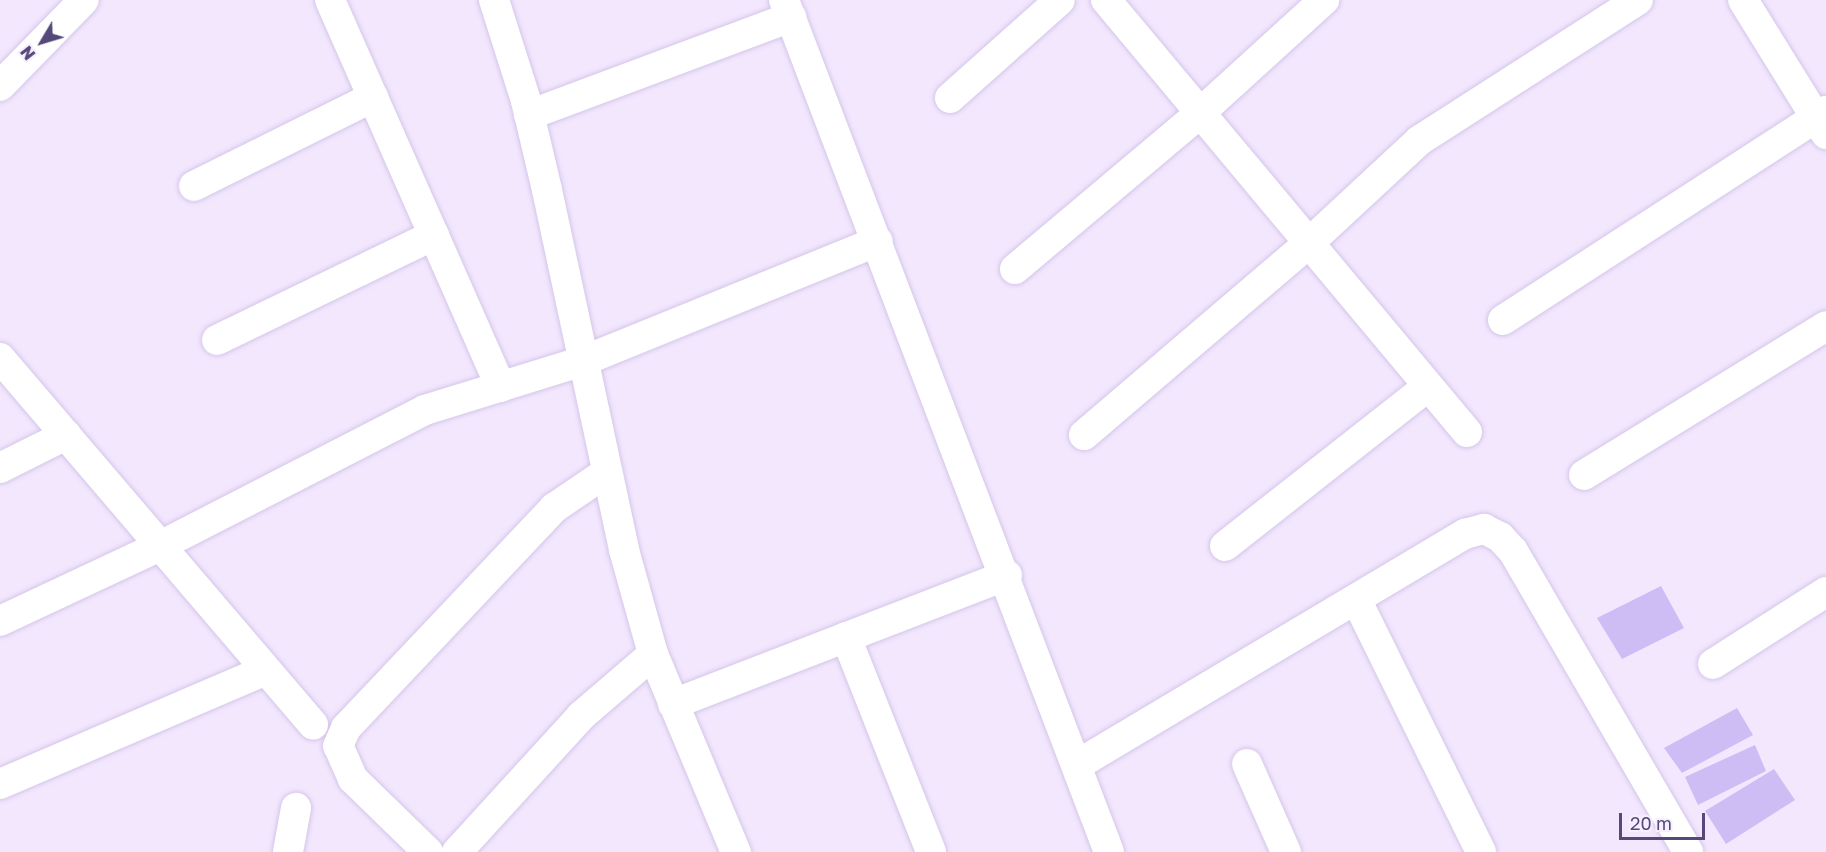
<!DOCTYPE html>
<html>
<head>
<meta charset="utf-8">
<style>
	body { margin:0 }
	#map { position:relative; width:1826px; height:852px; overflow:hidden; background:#f3e7fe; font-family:"Golos Text",sans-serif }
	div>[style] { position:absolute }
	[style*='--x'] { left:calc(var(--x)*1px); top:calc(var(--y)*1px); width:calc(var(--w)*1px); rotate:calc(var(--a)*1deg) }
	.building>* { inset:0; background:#cebcf5 }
	.roads { filter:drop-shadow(0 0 2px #d4c6e9) drop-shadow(0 0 2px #d4c6e9) }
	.street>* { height:30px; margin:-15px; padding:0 15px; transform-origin:15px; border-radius:15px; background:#fff }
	span { translate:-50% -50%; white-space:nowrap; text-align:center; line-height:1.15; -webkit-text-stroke:6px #f7efff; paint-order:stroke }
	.north { position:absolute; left:12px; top:12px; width:60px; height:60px; -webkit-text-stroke:4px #f7efff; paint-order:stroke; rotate:232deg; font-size:16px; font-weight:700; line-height:24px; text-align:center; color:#56497a }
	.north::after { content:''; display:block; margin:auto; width:21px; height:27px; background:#56497a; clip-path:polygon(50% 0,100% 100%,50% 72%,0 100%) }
	.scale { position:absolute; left:1619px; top:813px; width:86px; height:27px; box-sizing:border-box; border:3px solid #56497a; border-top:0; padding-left:8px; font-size:18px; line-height:21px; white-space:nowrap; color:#56497a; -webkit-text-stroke:4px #f7efff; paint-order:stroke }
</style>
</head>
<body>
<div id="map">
	<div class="building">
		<div style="clip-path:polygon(1661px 586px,1684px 628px,1622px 659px,1597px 618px)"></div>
		<div style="clip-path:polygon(1737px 708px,1753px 735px,1682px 773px,1664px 748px)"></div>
		<div style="clip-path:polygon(1755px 745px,1766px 771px,1698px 805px,1685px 777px)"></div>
		<div style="clip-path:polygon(1774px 769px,1795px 800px,1726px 844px,1705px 811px)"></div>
	</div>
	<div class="roads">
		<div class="street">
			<div style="--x:330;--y:0;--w:423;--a:66.2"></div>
			<div style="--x:494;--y:0;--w:106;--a:72.4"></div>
			<div style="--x:526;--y:101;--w:91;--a:76.7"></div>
			<div style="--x:547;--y:190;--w:368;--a:77.9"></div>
			<div style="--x:624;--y:550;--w:108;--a:74.4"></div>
			<div style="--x:653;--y:654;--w:215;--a:67.3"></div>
			<div style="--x:784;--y:0;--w:912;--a:69.12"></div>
			<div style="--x:1106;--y:0;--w:563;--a:50.12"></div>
			<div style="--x:1743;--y:0;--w:158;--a:58.2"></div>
			<div style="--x:0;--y:86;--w:120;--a:-45.7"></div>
			<div style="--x:950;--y:98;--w:147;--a:-41.7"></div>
			<div style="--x:529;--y:115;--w:280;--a:-20.5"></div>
			<div style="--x:194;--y:186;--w:200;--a:-26.4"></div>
			<div style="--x:1015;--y:269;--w:242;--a:-40.1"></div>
			<div style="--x:1200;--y:113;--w:168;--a:-42.3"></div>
			<div style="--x:1503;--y:320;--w:385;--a:-32.9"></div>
			<div style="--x:217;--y:340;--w:241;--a:-25.8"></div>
			<div style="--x:0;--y:358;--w:482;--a:49.5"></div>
			<div style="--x:1084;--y:435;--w:296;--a:-40.5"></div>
			<div style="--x:1309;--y:243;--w:151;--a:-42.9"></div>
			<div style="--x:1420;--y:140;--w:259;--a:-32.7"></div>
			<div style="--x:0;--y:468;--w:74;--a:-26.6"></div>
			<div style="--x:1584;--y:475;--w:284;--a:-31.6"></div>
			<div style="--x:1225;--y:546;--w:258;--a:-38.2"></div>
			<div style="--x:1356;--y:599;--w:282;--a:63.7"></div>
			<div style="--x:0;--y:621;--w:177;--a:-25.1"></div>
			<div style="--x:160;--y:546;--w:298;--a:-27.2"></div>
			<div style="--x:425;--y:410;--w:165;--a:-17.2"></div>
			<div style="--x:583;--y:361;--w:318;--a:-22.1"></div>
			<div style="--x:846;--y:637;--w:231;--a:68.4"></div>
			<div style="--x:1713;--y:664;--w:134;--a:-32.5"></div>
			<div style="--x:673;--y:704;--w:358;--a:-21.1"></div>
			<div style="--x:1247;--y:764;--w:96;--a:66.1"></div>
			<div style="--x:1077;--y:765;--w:452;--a:-30.8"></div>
			<div style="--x:1465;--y:534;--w:20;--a:-15"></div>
			<div style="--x:1484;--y:529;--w:18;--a:27"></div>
			<div style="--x:1500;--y:537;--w:19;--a:47"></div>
			<div style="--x:1513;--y:551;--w:348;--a:59.8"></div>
			<div style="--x:0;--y:784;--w:289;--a:-23.2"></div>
			<div style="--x:288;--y:852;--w:45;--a:-79.7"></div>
			<div style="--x:428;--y:852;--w:105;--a:-135.8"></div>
			<div style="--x:353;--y:779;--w:36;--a:-114"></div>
			<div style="--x:338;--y:746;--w:20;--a:-66"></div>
			<div style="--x:346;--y:728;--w:303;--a:-46.6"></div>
			<div style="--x:554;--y:508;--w:64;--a:-34.2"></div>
			<div style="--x:457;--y:852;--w:184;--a:-47.6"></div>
			<div style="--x:581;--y:716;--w:95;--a:-40.7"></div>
		</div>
	</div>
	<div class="north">N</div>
	<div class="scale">20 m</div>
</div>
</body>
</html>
